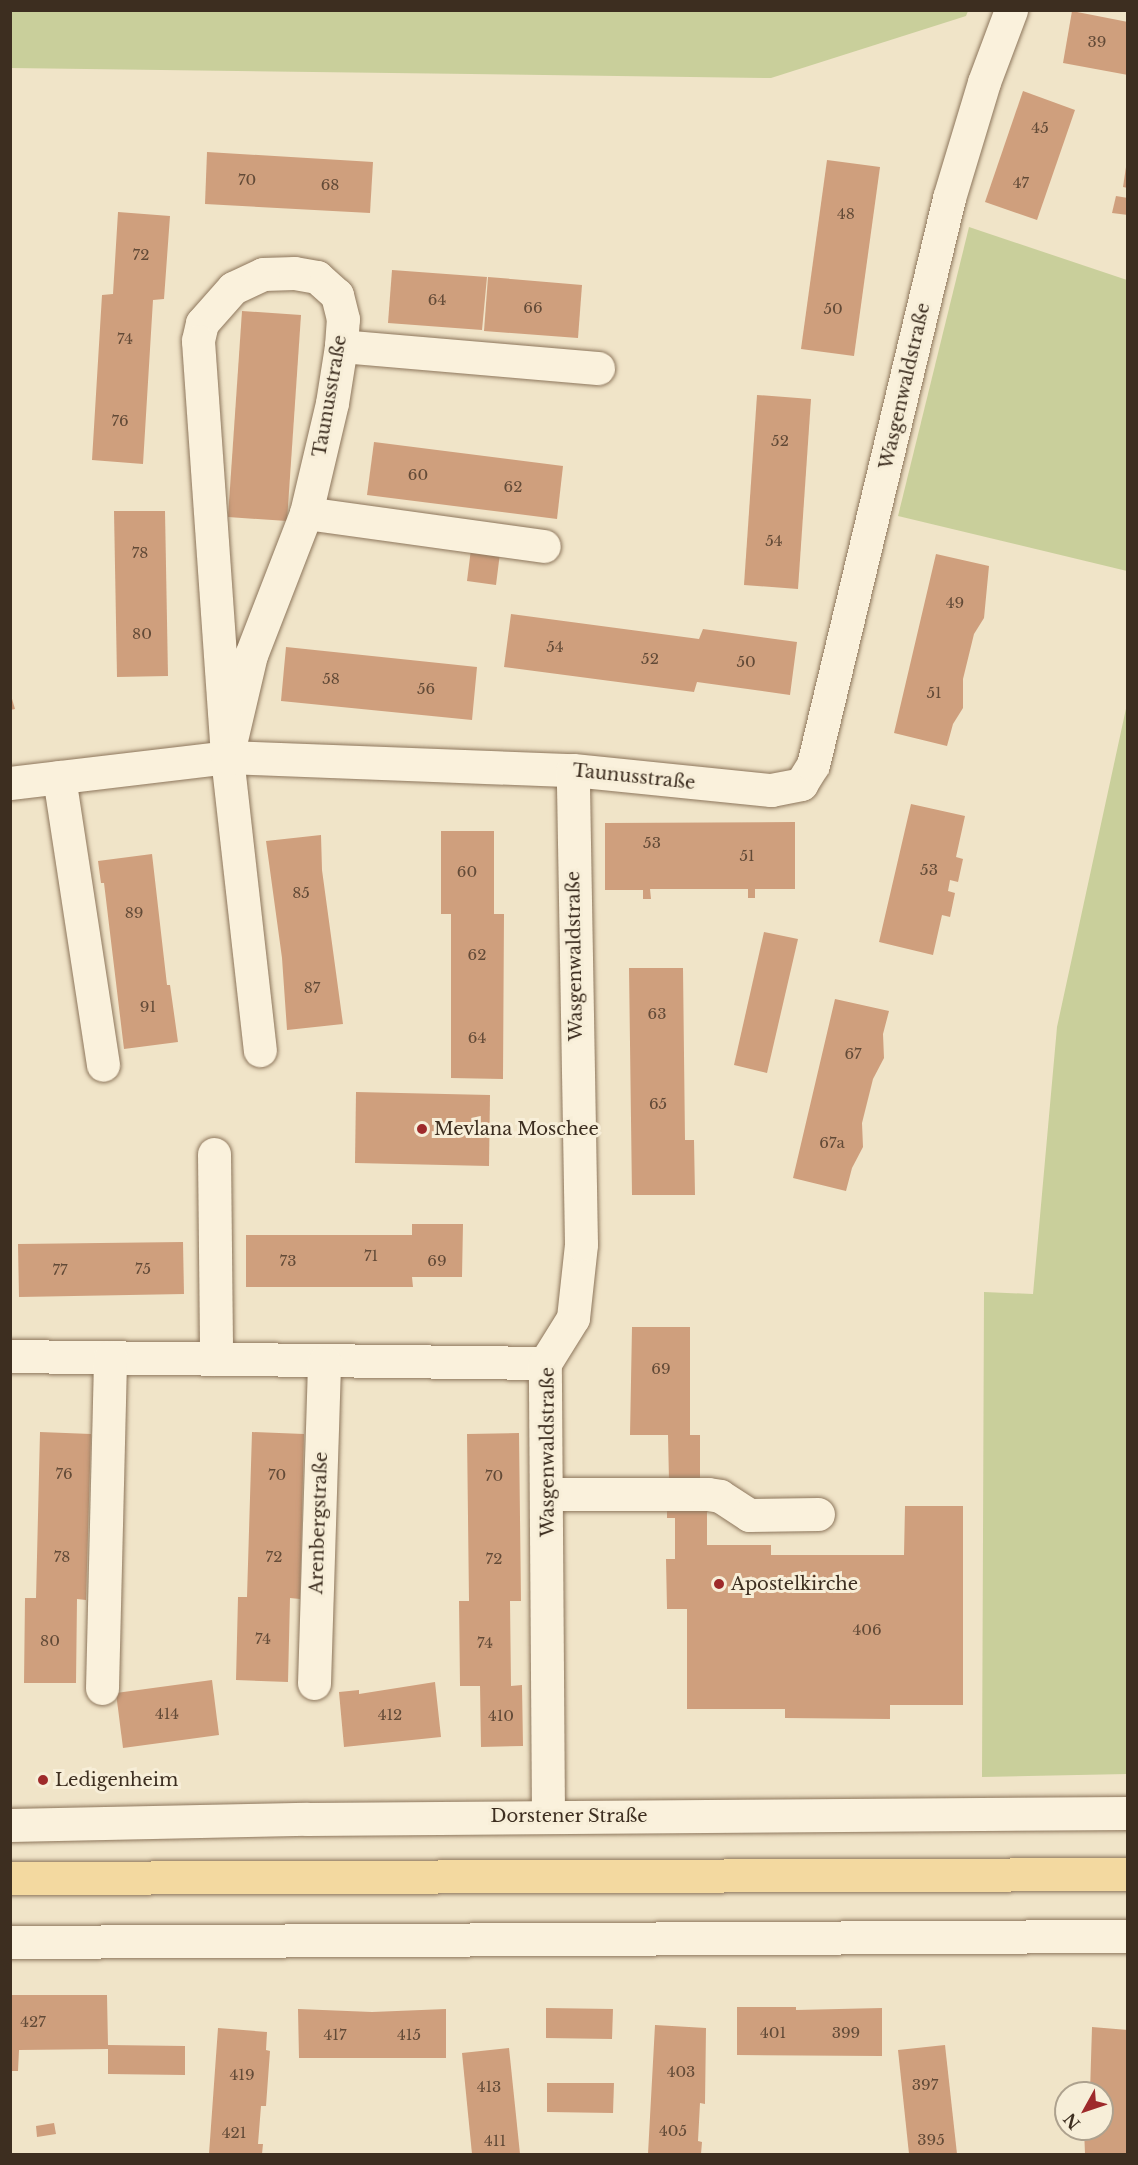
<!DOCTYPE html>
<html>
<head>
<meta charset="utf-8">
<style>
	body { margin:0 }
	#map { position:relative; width:1138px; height:2165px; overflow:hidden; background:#f0e4c8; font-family:"Libre Baskerville",serif }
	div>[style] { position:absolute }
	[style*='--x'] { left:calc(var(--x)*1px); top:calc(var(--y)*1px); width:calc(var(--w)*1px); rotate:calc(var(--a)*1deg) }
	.green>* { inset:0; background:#c9cf9b }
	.building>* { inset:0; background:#cf9f7d }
	.roads { filter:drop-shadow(0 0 2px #8d765c) drop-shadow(0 0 2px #8d765c) }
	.minor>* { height:33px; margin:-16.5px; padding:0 16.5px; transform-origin:16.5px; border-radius:16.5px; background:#faf1dc }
	.major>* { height:33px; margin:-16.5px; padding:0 16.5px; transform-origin:16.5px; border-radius:16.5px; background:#f3d9a0 }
	.dots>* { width:16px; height:16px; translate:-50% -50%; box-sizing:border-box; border:3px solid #f7eed8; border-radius:50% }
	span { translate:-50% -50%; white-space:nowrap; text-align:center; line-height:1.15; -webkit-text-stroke:6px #f7eed8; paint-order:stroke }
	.number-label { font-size:15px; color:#624a37 }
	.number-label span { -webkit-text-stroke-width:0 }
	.street-label { font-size:18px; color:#3d2e20 }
	.poi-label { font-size:18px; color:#3d2e20 }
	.left { translate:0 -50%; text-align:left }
	.frame { position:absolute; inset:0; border:12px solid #3d2e20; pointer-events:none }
	.north { position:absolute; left:1054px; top:2081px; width:60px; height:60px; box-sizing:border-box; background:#f7eed8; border:2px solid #ada18e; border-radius:50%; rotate:230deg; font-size:16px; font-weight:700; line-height:24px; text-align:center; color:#3d2e20 }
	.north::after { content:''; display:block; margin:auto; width:21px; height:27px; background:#9e2a2b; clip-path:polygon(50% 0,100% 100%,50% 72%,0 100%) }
</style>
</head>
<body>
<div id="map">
	<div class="green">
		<div style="clip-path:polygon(11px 10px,968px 10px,968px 11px,966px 16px,771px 78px,11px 68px)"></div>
		<div style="clip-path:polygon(969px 227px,1127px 280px,1127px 571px,898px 516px)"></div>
		<div style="clip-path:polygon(1127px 704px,1127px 1774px,982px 1777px,984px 1292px,1033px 1294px,1057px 1027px)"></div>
	</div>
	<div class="building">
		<div style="clip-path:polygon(1072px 11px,1128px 22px,1128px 75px,1063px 63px)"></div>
		<div style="clip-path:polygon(1023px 91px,1075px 110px,1037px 220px,985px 202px)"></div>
		<div style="clip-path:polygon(207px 152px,373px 162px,370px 213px,205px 204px)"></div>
		<div style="clip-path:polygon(827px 160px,880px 167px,854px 356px,801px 349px)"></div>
		<div style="clip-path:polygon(1126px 167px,1128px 167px,1128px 188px,1123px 187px)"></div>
		<div style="clip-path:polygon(1116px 196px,1128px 198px,1128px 215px,1112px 213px)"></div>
		<div style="clip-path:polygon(118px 212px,170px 216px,164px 299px,153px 300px,143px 464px,92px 460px,102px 295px,113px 294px)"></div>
		<div style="clip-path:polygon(392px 270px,487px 277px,482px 330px,388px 323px)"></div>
		<div style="clip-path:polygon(488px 277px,582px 285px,578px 338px,484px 331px)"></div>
		<div style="clip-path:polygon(242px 311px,301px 315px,287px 521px,228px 517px)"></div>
		<div style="clip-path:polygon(757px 395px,811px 399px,798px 589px,744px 585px)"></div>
		<div style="clip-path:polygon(374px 442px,563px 466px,557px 519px,367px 495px)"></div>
		<div style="clip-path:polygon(114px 511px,165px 511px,168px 676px,117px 677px)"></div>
		<div style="clip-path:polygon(471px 549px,500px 553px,496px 585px,467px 581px)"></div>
		<div style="clip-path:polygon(936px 554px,989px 566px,984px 618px,974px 634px,963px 679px,963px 708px,953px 724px,947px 746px,894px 733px)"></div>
		<div style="clip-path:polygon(511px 614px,699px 639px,703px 629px,797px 642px,790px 695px,697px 682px,694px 692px,504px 667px)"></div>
		<div style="clip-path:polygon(286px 647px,477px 667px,472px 720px,281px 701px)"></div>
		<div style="clip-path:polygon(10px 692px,15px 709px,10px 710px)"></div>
		<div style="clip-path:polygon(911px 804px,965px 816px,956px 857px,963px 859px,958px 882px,950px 880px,948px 891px,955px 893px,950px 917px,942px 915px,933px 955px,879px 942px)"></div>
		<div style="clip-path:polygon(795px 822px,795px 889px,755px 889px,755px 898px,748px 898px,748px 889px,650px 889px,651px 899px,643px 899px,643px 890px,605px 890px,605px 823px)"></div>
		<div style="clip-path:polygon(441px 831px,494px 831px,494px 914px,504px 914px,503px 1079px,451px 1078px,451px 914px,441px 914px)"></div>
		<div style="clip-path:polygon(321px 835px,322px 870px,343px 1024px,287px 1030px,282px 958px,266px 841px)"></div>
		<div style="clip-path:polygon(152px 854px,167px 985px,170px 985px,178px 1042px,124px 1049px,104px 883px,101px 883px,98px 861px)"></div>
		<div style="clip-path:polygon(764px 932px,798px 939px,767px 1073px,734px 1065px)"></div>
		<div style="clip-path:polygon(629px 968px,683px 968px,685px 1140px,694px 1140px,695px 1195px,632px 1195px)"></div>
		<div style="clip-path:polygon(835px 999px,889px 1011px,883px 1034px,884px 1058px,873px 1079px,862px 1123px,863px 1147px,852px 1168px,846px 1191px,793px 1178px)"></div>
		<div style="clip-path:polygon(356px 1092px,490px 1095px,489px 1166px,355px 1163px)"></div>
		<div style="clip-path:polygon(412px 1224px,463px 1224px,462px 1277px,412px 1277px,413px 1287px,246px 1287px,246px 1235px,412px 1235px)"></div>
		<div style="clip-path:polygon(183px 1242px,184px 1294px,19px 1297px,18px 1244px)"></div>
		<div style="clip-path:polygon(632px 1327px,690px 1327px,690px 1435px,700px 1435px,700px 1481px,669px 1481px,668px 1435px,630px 1435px)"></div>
		<div style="clip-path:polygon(40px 1432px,91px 1434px,86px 1600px,77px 1599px,76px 1683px,24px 1683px,25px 1598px,36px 1598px)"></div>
		<div style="clip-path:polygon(252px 1432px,304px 1434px,300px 1599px,290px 1598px,288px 1682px,236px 1680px,238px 1597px,247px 1597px)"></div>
		<div style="clip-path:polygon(519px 1433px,521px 1601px,510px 1601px,511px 1686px,522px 1685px,523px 1746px,481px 1747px,480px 1686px,460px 1686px,459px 1601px,469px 1601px,467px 1434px)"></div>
		<div style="clip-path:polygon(667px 1504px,707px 1504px,707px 1545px,771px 1545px,771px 1555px,904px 1555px,905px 1506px,963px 1506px,963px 1705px,890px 1705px,890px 1719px,785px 1718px,785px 1709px,687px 1709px,687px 1609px,667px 1609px,666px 1559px,675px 1559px,675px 1518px,667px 1518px)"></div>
		<div style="clip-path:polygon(212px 1680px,219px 1735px,123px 1748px,116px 1693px)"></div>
		<div style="clip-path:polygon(435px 1682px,441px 1737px,344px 1747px,339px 1692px,359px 1690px,359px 1694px)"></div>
		<div style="clip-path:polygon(10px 1995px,107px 1995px,108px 2045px,185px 2046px,185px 2075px,108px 2074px,108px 2049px,19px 2050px,18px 2071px,10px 2071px)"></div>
		<div style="clip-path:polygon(737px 2007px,796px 2007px,796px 2010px,882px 2008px,882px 2056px,737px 2055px)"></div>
		<div style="clip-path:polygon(546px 2008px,613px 2009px,612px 2039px,546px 2038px)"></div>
		<div style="clip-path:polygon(298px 2009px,372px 2012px,446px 2009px,446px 2058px,299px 2058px)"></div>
		<div style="clip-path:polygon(655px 2025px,706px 2028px,705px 2104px,700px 2103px,698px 2141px,702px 2142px,701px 2154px,648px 2154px)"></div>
		<div style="clip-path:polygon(1092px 2027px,1128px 2030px,1128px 2154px,1085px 2154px,1084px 2129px,1102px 2129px,1102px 2093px,1090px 2093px)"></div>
		<div style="clip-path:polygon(218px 2028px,267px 2032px,266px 2050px,270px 2051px,266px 2106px,261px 2106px,258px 2144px,263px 2144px,262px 2154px,209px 2154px)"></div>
		<div style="clip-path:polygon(945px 2045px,957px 2154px,909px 2154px,898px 2050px)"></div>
		<div style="clip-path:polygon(509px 2048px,520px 2154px,472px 2154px,462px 2053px)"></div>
		<div style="clip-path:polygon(547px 2083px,614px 2083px,613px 2113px,547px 2112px)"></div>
		<div style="clip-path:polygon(54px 2123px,56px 2134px,37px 2137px,36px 2126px)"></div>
	</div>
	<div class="roads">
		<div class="minor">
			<div style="--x:341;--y:346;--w:258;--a:4.9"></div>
			<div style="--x:306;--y:513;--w:240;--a:7.9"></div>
			<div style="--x:227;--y:757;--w:105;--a:-76.8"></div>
			<div style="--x:251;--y:655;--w:152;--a:-68.8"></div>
			<div style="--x:306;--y:513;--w:113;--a:-76.7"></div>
			<div style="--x:332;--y:403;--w:58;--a:-81"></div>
			<div style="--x:341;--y:346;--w:27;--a:-86"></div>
			<div style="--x:343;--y:319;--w:25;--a:-104"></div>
			<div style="--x:337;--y:295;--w:27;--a:-138"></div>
			<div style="--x:317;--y:277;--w:23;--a:-170"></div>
			<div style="--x:294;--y:273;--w:31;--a:178"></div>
			<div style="--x:263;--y:274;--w:33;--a:155"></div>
			<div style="--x:233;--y:288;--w:47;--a:131.5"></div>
			<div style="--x:202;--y:323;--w:18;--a:103"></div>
			<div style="--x:198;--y:341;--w:417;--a:86"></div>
			<div style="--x:227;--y:757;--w:295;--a:83.6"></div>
			<div style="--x:59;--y:777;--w:291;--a:81.3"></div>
			<div style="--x:10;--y:783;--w:219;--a:-6.8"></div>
			<div style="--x:227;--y:757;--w:346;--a:2.2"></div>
			<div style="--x:573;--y:770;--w:199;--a:5.8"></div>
			<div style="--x:771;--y:790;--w:31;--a:-11"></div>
			<div style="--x:801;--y:784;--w:22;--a:-58"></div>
			<div style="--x:813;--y:765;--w:583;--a:-76.51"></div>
			<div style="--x:949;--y:198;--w:121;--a:-73.2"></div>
			<div style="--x:984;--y:82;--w:77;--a:-69.4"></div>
			<div style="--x:214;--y:1154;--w:205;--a:89.4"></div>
			<div style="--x:10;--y:1356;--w:535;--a:0.75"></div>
			<div style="--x:547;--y:1494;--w:161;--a:0"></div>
			<div style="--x:708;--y:1494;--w:12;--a:9"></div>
			<div style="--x:720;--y:1496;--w:35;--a:33"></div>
			<div style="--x:749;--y:1515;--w:69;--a:-0.8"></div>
			<div style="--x:314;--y:1683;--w:321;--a:-88.2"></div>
			<div style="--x:102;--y:1688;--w:331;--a:-88.6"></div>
			<div style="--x:548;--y:1817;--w:454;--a:-90.4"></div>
			<div style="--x:545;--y:1363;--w:53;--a:-58.1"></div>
			<div style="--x:573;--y:1318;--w:74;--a:-83.8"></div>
			<div style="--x:581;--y:1244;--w:474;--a:-91"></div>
			<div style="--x:10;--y:1825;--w:297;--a:-1.2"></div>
			<div style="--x:307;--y:1819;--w:821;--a:-0.42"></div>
			<div style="--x:10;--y:1942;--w:1118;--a:-0.31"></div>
		</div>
		<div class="major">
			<div style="--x:10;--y:1878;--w:1118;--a:-0.2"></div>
		</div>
	</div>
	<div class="dots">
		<div style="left:422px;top:1129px;background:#9e2a2b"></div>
		<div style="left:719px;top:1584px;background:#9e2a2b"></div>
		<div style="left:43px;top:1780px;background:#9e2a2b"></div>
	</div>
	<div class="number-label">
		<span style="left:1097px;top:42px">39</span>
		<span style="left:1040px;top:128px">45</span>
		<span style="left:247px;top:180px">70</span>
		<span style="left:1021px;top:183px">47</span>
		<span style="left:330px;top:185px">68</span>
		<span style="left:846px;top:214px">48</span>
		<span style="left:141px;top:255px">72</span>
		<span style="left:437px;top:300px">64</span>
		<span style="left:533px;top:308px">66</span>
		<span style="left:833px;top:309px">50</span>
		<span style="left:125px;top:339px">74</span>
		<span style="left:120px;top:421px">76</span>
		<span style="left:780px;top:441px">52</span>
		<span style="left:418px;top:475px">60</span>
		<span style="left:513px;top:487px">62</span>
		<span style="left:774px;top:541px">54</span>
		<span style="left:140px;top:553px">78</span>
		<span style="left:955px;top:603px">49</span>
		<span style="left:142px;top:634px">80</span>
		<span style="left:555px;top:647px">54</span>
		<span style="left:650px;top:659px">52</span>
		<span style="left:746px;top:662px">50</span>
		<span style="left:331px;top:679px">58</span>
		<span style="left:426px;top:689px">56</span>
		<span style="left:934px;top:693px">51</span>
		<span style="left:652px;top:843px">53</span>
		<span style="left:747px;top:856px">51</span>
		<span style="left:929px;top:870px">53</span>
		<span style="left:467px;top:872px">60</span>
		<span style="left:301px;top:893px">85</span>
		<span style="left:134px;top:913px">89</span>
		<span style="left:477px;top:955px">62</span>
		<span style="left:312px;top:988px">87</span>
		<span style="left:148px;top:1007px">91</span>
		<span style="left:657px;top:1014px">63</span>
		<span style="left:477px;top:1038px">64</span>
		<span style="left:853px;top:1054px">67</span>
		<span style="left:658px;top:1104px">65</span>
		<span style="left:832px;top:1143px">67a</span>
		<span style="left:371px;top:1256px">71</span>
		<span style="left:288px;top:1261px">73</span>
		<span style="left:437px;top:1261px">69</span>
		<span style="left:143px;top:1269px">75</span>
		<span style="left:60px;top:1270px">77</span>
		<span style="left:661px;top:1369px">69</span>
		<span style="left:64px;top:1474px">76</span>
		<span style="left:277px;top:1475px">70</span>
		<span style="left:494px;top:1476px">70</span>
		<span style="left:62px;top:1557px">78</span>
		<span style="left:274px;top:1557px">72</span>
		<span style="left:494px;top:1559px">72</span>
		<span style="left:867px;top:1630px">406</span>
		<span style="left:263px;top:1639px">74</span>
		<span style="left:50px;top:1641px">80</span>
		<span style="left:485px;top:1643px">74</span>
		<span style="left:167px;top:1714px">414</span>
		<span style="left:390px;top:1715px">412</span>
		<span style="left:501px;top:1716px">410</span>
		<span style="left:33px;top:2022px">427</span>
		<span style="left:773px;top:2033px">401</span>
		<span style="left:846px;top:2033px">399</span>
		<span style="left:335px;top:2035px">417</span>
		<span style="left:409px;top:2035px">415</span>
		<span style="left:681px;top:2072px">403</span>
		<span style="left:242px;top:2075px">419</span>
		<span style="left:925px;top:2085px">397</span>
		<span style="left:489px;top:2087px">413</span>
		<span style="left:673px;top:2131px">405</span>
		<span style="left:234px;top:2133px">421</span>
		<span style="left:931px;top:2140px">395</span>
		<span style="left:495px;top:2141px">411</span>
	</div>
	<div class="street-label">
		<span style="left:905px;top:386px;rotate:-77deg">Wasgenwaldstraße</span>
		<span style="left:330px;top:396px;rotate:-80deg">Taunusstraße</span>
		<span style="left:634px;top:777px;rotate:6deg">Taunusstraße</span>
		<span style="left:575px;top:956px;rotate:-91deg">Wasgenwaldstraße</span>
		<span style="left:548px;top:1452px;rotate:-90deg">Wasgenwaldstraße</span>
		<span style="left:319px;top:1523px;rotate:-88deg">Arenbergstraße</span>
		<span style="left:569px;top:1816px">Dorstener Straße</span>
	</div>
	<div class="poi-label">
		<span class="left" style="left:434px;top:1129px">Mevlana Moschee</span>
		<span class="left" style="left:731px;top:1584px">Apostelkirche</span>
		<span class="left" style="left:55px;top:1780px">Ledigenheim</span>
	</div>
	<div class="frame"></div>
	<div class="north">N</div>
</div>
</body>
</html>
